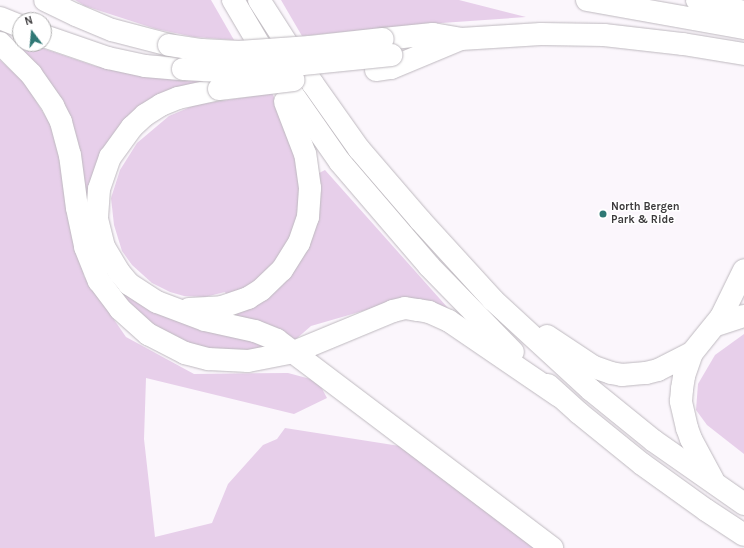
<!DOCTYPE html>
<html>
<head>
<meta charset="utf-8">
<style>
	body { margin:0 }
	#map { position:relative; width:744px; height:548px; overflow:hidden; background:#fbf6fc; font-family:Karla,sans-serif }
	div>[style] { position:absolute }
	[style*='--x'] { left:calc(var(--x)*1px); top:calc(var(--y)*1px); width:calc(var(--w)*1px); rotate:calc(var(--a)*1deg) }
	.green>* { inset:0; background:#e7cfea }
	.roads { filter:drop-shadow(0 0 1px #beb9bf) drop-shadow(0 0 1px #beb9bf) }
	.motorway>* { height:22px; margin:-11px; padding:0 11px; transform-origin:11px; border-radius:11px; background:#fff }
	.bridges { filter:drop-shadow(0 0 1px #beb9bf) drop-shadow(0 0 1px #beb9bf) }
	.motorway-bridge>* { height:22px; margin:-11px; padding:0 11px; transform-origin:11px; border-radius:11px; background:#fff }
	.dots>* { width:11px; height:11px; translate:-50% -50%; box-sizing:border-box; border:2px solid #fff; border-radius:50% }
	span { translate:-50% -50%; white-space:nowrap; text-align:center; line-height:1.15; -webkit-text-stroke:3px #fff; paint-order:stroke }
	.poi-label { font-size:11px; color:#3c3a3c; font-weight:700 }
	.left { translate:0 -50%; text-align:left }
	.north { position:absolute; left:12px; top:12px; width:40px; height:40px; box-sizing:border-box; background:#fff; border:1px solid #b1b0b1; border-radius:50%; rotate:344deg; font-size:11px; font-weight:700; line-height:16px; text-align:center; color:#3c3a3c }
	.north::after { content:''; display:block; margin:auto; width:14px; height:18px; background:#2f7875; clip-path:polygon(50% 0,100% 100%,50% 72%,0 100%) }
</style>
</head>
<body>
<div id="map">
	<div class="green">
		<div style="clip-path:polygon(75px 0,211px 0,234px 40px,194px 37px,156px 29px,85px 6px)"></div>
		<div style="clip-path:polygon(281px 0,459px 0,526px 17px,427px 24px,302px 36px)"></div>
		<div style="clip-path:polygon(16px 39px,20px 41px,20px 44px,30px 44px,95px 66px,140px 74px,213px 80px,104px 151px,111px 275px,265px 344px,265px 352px,249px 353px,186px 345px,137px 316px,101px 268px,71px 127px,13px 43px)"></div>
		<div style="clip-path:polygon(0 60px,25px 83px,57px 135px,84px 276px,126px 337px,194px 374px,288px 373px,318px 381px,327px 398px,294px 414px,146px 378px,144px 439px,155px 537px,212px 523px,228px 484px,263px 445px,277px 439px,285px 428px,406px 447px,535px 548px,0 548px)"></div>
		<div style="clip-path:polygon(272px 93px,284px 117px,301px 168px,300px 209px,285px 249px,261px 278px,244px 289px,228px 297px,225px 292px,205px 297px,184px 296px,170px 292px,152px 283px,132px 265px,122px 251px,114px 225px,111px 198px,120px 170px,137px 143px,169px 116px,195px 105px)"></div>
		<div style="clip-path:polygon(325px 170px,456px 317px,387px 304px,311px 326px,295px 340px,221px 316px,264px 297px,319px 173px)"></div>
		<div style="clip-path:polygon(744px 334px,744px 454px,707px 425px,696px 410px,698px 384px,715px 355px)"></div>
	</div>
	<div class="roads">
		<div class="motorway">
			<div style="--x:45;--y:0;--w:34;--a:26"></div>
			<div style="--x:76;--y:15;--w:39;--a:23"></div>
			<div style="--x:112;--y:30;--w:59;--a:14.7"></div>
			<div style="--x:233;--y:0;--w:65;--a:59.5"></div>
			<div style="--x:266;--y:56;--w:129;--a:55.1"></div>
			<div style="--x:340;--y:162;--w:137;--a:49.4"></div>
			<div style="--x:429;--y:266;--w:120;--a:45.7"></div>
			<div style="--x:259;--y:0;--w:100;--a:57.3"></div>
			<div style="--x:313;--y:84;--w:80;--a:54.7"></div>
			<div style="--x:359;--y:149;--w:94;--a:49.3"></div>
			<div style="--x:420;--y:220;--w:108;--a:47.6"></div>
			<div style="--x:493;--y:300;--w:133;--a:42.6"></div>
			<div style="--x:591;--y:390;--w:81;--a:39"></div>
			<div style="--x:654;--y:441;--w:110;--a:35"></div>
			<div style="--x:587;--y:0;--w:159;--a:10.1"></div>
			<div style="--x:697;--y:0;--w:49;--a:14.3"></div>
			<div style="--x:0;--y:18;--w:22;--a:22"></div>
			<div style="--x:44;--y:36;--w:68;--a:19"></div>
			<div style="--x:108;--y:58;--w:38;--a:12"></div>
			<div style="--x:145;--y:66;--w:38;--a:5"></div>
			<div style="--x:383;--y:39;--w:50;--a:-5.7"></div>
			<div style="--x:433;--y:34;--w:28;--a:10"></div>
			<div style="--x:461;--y:39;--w:80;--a:-3.6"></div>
			<div style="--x:541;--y:34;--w:63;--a:0.9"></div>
			<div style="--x:604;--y:35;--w:80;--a:6.5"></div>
			<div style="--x:683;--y:44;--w:62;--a:9.3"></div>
			<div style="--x:0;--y:43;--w:44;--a:45"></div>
			<div style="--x:31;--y:74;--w:39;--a:55"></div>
			<div style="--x:53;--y:106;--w:18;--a:63"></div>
			<div style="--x:61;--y:122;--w:34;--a:75"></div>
			<div style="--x:70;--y:155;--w:53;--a:82.5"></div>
			<div style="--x:77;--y:208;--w:40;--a:78"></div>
			<div style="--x:85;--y:247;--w:37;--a:68"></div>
			<div style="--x:99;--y:281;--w:35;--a:53"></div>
			<div style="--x:120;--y:309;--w:38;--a:42"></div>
			<div style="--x:148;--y:334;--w:42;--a:27.2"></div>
			<div style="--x:185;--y:353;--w:24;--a:15"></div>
			<div style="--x:208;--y:359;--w:40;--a:2.9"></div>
			<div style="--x:248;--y:361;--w:47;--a:-11.1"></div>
			<div style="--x:294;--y:352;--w:107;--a:-22.5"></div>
			<div style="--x:393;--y:311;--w:12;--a:-14"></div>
			<div style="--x:405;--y:308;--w:13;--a:9"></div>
			<div style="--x:418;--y:310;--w:11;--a:10"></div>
			<div style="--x:429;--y:312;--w:22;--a:24"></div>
			<div style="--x:449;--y:321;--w:133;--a:34.3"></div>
			<div style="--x:376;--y:70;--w:15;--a:-8"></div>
			<div style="--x:391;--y:68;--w:76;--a:-22.5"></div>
			<div style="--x:219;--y:89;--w:42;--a:167.6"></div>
			<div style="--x:178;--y:98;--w:18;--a:158"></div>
			<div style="--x:161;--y:105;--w:19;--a:148"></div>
			<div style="--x:145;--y:115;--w:18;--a:137"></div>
			<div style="--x:132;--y:127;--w:37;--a:126"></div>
			<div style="--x:110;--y:157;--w:34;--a:109"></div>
			<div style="--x:99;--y:189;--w:30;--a:94"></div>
			<div style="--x:97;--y:219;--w:29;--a:76"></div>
			<div style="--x:104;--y:247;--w:29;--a:59"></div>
			<div style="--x:119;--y:272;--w:16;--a:50"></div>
			<div style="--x:129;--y:284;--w:33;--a:33"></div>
			<div style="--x:157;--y:302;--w:51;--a:20.6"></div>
			<div style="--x:205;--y:320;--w:51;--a:12.4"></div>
			<div style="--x:255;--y:331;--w:24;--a:22"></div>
			<div style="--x:277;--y:340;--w:345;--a:37.1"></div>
			<div style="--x:189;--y:309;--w:33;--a:-3"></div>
			<div style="--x:222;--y:307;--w:28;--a:-19"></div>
			<div style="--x:248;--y:298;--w:15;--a:-32"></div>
			<div style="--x:261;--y:290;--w:29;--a:-44"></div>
			<div style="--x:282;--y:270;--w:32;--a:-58"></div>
			<div style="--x:299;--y:243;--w:28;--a:-71"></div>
			<div style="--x:308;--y:217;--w:29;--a:-86"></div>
			<div style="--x:310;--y:188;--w:34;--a:-98"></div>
			<div style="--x:305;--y:154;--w:56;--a:-111"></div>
			<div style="--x:716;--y:325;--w:29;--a:-18"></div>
			<div style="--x:547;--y:336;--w:56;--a:33.4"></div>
			<div style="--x:594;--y:367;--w:18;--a:19"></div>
			<div style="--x:611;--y:373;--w:11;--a:10"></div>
			<div style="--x:622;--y:375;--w:24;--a:-5"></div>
			<div style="--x:646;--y:373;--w:12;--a:-14"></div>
			<div style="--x:658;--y:370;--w:38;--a:-27"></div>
			<div style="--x:548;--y:385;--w:42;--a:42.1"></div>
			<div style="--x:579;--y:413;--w:81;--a:39"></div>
			<div style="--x:642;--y:464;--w:79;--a:35.7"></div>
			<div style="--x:706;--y:510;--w:45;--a:33.3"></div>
			<div style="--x:713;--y:480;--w:47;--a:-118.2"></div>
			<div style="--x:691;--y:439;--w:12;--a:-110"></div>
			<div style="--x:687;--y:428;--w:28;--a:-103"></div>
			<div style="--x:681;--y:401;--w:12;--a:-85"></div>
			<div style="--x:682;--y:389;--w:13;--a:-81"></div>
			<div style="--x:684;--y:376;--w:24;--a:-71"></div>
			<div style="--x:692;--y:353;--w:46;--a:-51.1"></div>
			<div style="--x:721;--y:317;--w:52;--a:-63.9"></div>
		</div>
	</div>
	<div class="bridges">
		<div class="motorway-bridge">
			<div style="--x:169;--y:45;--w:33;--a:9"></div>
			<div style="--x:202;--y:50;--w:37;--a:3"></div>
			<div style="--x:239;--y:52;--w:71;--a:-4"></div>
			<div style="--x:310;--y:47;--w:73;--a:-6.3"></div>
			<div style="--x:183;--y:69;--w:39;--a:3"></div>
			<div style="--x:222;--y:71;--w:42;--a:-4.1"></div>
			<div style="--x:264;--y:68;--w:128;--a:-5.8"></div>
			<div style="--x:219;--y:89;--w:75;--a:-6.9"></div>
		</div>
	</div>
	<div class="dots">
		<div style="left:603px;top:214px;background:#2f7875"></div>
	</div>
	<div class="poi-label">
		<span class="left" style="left:611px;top:214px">North Bergen<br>Park &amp; Ride</span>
	</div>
	<div class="north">N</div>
</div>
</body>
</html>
